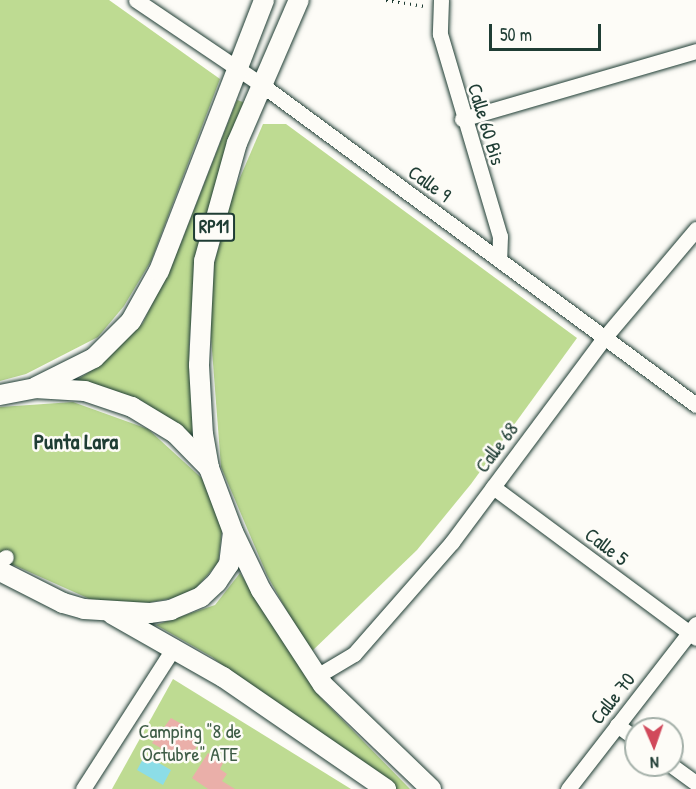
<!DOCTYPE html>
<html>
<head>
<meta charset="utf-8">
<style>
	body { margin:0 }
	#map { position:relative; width:696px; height:789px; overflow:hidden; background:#fdfcf7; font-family:"Patrick Hand",sans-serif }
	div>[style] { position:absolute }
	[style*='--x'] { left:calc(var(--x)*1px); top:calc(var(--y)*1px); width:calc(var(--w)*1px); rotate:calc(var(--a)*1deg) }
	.green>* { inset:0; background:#bedb92 }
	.water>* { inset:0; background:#8cdde7 }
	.building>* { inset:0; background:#eaafa9 }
	.path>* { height:3px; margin-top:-1.5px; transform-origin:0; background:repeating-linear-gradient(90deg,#1f3d34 0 1.5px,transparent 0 6px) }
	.roads { filter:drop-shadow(0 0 2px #1f3d34) drop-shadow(0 0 2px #1f3d34) }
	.minor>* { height:15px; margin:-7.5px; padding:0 7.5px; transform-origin:7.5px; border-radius:7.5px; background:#fdfcf7 }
	.major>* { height:20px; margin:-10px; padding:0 10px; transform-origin:10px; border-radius:10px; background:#fdfcf7 }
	span { translate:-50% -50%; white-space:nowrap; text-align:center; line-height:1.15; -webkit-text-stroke:5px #fdfcf7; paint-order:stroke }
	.shield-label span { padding:2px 4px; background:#fdfcf7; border:2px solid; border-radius:4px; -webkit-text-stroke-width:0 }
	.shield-label { font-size:18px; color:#1f3d34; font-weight:700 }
	.street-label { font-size:20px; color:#1f3d34 }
	.park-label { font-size:20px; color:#3f5d47 }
	.quarter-label { font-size:22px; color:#1f3d34; font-weight:700 }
	.north { position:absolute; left:624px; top:717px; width:60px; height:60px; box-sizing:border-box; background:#fdfcf7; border:2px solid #a4b0a9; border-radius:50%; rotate:178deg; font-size:16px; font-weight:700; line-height:24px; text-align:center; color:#1f3d34 }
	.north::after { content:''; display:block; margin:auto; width:21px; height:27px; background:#d1495b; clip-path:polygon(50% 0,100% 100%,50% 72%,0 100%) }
	.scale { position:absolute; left:489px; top:24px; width:112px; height:27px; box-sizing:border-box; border:3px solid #1f3d34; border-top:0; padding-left:8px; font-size:18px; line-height:21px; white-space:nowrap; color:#1f3d34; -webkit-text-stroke:4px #fdfcf7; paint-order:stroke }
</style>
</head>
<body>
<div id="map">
	<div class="green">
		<div style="clip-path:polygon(0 0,109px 0,220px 79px,151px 261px,124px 306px,98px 337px,26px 374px,0 381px)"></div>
		<div style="clip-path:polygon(237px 100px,246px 103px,197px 256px,189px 346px,199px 449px,142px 401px,71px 384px,98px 366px,143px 323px,181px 243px)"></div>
		<div style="clip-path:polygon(263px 124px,286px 124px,577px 338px,471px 484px,417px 550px,310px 653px,267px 575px,221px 467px,210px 324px,214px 264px,233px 194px)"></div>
		<div style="clip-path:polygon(73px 402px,148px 429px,206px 482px,222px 530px,218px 563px,190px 595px,140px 604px,92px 600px,0 559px,0 407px)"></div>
		<div style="clip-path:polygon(240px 573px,321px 698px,410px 789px,397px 789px,307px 731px,212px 657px,156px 625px,215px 605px)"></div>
		<div style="clip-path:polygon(173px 679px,351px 789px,112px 789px)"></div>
	</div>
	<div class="water">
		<div style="clip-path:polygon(145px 755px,171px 770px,163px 785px,137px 770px)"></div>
	</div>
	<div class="building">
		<div style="clip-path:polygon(171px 718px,203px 736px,187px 763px,152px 743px)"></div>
		<div style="clip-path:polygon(208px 753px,223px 763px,220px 769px,227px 774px,222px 781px,235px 789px,208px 789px,192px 778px)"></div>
	</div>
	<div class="path">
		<div style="--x:386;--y:0;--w:40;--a:8.5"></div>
	</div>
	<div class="roads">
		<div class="minor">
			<div style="--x:136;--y:0;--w:152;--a:34"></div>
			<div style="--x:262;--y:85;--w:539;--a:36.4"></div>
			<div style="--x:441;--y:0;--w:34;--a:92"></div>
			<div style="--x:440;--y:34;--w:211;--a:73.5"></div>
			<div style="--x:500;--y:236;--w:23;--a:92"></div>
			<div style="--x:462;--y:119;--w:244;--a:-16.2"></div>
			<div style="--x:493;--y:487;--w:253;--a:36.6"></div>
			<div style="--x:0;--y:561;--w:7;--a:-34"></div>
			<div style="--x:317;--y:676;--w:43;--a:-30.7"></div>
			<div style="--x:354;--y:654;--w:149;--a:-48.8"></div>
			<div style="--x:452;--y:542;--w:254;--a:-53.3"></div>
			<div style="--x:604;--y:338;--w:143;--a:-49.8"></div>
			<div style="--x:617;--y:725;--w:24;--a:36"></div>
			<div style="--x:671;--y:765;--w:31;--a:36"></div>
			<div style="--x:83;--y:789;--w:169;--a:-57.3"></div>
			<div style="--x:568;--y:789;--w:209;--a:-52.2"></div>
		</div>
		<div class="major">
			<div style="--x:36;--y:387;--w:65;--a:-26.6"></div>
			<div style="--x:94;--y:358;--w:52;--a:-45"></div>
			<div style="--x:131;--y:321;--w:57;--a:-60.8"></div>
			<div style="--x:159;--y:271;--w:291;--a:-68.8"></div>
			<div style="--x:0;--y:395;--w:36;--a:-11"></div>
			<div style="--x:35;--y:388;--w:50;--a:3.4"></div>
			<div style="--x:85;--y:391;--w:50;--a:18.8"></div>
			<div style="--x:132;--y:407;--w:50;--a:31.2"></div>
			<div style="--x:175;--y:433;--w:49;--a:45.8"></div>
			<div style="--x:209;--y:468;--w:68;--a:69.4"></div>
			<div style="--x:233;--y:532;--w:32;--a:97"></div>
			<div style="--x:229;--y:564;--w:22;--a:124"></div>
			<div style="--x:217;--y:582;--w:22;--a:137"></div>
			<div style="--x:201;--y:597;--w:33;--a:157"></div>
			<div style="--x:171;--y:610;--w:22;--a:172"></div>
			<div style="--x:149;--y:613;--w:65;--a:-176.5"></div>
			<div style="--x:84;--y:609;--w:22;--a:-164"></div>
			<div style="--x:63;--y:603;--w:71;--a:-153.1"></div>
			<div style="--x:209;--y:468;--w:34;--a:-100"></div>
			<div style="--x:203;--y:435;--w:70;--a:-93.3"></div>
			<div style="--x:199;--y:365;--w:104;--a:-87.2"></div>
			<div style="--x:204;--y:261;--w:123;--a:-74.4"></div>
			<div style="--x:237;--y:143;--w:156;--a:-66.6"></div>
			<div style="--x:234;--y:534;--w:62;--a:64.3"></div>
			<div style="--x:261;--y:590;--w:113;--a:56.9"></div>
			<div style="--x:323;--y:685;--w:150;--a:43.9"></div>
			<div style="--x:112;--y:614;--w:128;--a:29.6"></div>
			<div style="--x:223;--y:677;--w:198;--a:34.5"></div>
		</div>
	</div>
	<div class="shield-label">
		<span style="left:214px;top:227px">RP11</span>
	</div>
	<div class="street-label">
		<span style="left:487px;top:124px;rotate:73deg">Calle 60 Bis</span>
		<span style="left:430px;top:183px;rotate:36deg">Calle 9</span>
		<span style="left:496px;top:447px;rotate:-53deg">Calle 68</span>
		<span style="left:607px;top:546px;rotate:37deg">Calle 5</span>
		<span style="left:612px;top:698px;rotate:-52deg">Calle 70</span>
	</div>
	<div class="park-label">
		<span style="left:190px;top:742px">Camping "8 de<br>Octubre" ATE</span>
	</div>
	<div class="quarter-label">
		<span style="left:76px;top:442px">Punta Lara</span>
	</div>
	<div class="north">N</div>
	<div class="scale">50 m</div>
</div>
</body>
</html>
